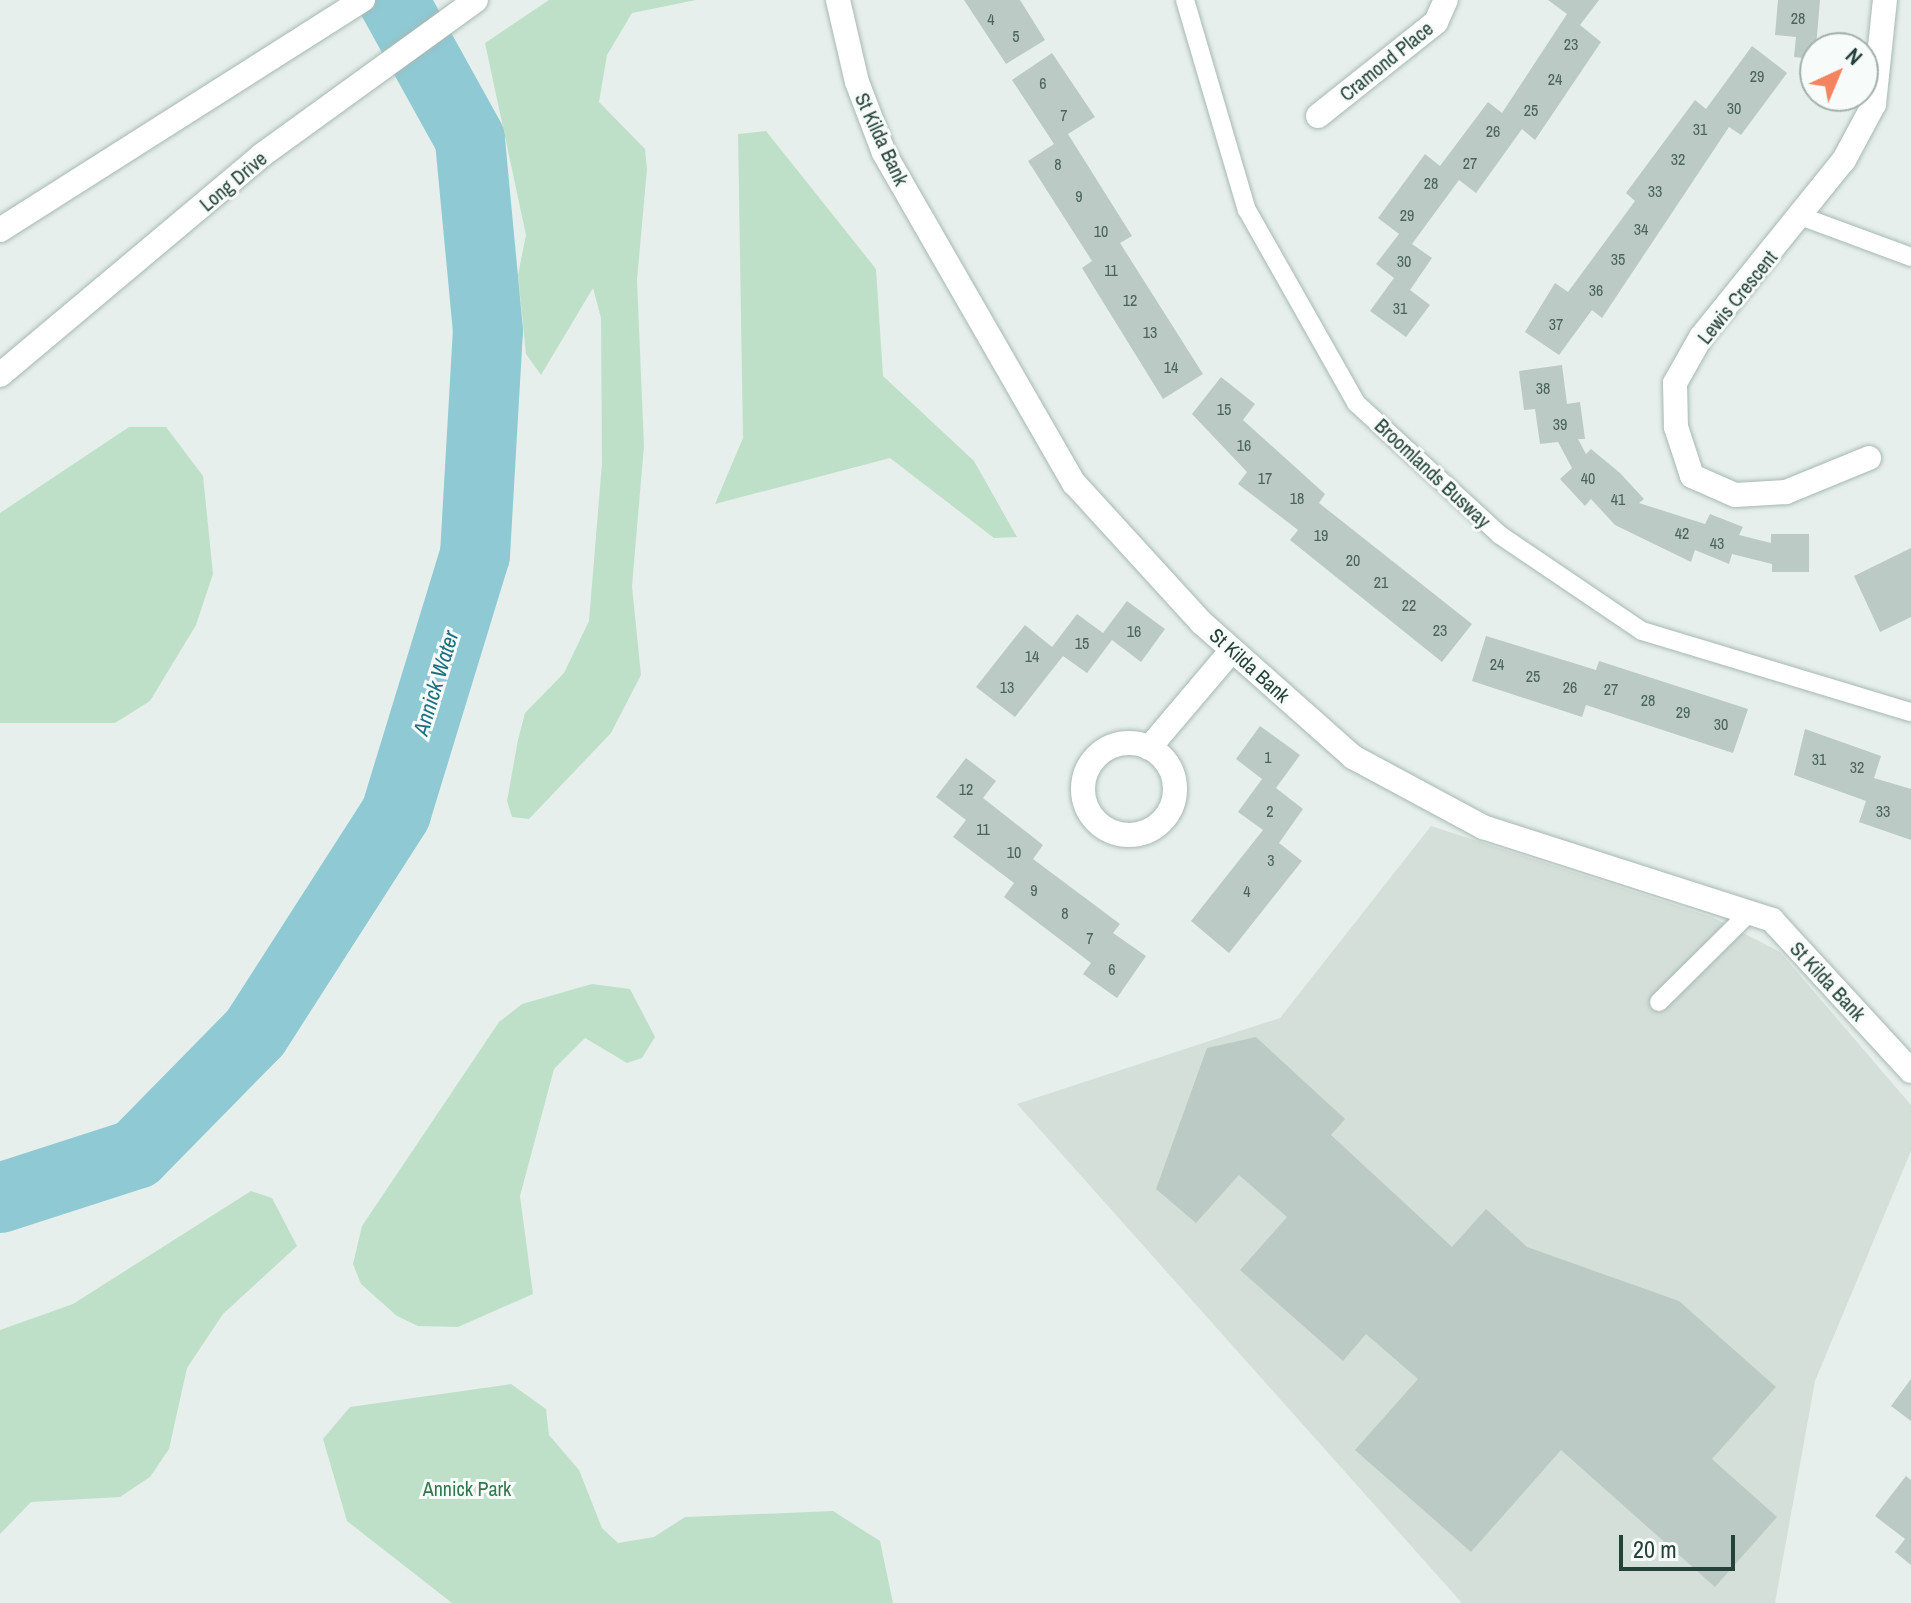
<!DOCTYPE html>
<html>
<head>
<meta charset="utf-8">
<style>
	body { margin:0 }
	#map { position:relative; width:1911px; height:1603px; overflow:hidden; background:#e6efeb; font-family:"Archivo Narrow",sans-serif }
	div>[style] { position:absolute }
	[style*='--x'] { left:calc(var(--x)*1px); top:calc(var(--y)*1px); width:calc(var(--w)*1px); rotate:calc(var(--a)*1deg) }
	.built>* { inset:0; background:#d4dfda }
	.green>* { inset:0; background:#bfe0c8 }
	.river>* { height:70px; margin:-35px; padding:0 35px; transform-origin:35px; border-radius:35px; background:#8ec9d4 }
	.building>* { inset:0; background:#bbcac4 }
	.roads { filter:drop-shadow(0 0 2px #a8b8b2) drop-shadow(0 0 2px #a8b8b2) }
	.lane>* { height:18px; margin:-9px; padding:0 9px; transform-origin:9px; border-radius:9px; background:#fff }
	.street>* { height:24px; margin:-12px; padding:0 12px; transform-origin:12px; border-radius:12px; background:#fff }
	.street>.ring { margin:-12px; padding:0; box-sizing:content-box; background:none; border:24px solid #fff; border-radius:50% }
	.secondary>* { height:24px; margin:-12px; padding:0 12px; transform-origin:12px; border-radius:12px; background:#fff }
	span { translate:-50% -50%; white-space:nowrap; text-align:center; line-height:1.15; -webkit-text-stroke:6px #f7fbf9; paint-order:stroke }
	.number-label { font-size:16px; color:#4a645c }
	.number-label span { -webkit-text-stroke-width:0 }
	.street-label { font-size:20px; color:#24423a }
	.park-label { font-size:20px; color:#2d7a4b }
	.water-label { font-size:22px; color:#1c6f80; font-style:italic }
	.north { position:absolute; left:1799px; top:32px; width:80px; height:80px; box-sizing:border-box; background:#f7fbf9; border:2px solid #a3b1ad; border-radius:50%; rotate:44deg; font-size:22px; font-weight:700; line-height:32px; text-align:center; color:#24423a }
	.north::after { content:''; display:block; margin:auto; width:28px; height:36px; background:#f4845f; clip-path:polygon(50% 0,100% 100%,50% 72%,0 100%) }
	.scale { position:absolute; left:1619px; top:1535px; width:116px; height:36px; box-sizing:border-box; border:4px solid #24423a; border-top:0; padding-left:10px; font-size:24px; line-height:28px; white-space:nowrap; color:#24423a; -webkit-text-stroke:6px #f7fbf9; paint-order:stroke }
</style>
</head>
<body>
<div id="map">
	<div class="built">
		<div style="clip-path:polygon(1431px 826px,1712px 917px,1780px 952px,1911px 1105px,1911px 1151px,1815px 1381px,1775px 1603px,1462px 1603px,1017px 1104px,1280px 1018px)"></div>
	</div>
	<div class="green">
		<div style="clip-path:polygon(549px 0,696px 0,632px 13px,607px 55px,599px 102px,645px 149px,647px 169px,637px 280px,644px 446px,632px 586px,641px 675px,611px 733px,529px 819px,512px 817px,507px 801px,518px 740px,525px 713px,564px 673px,589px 621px,602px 463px,601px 318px,593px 288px,541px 375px,526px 354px,518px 275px,526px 235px,485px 43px)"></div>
		<div style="clip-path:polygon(766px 131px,876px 269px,883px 376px,974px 461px,1017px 537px,994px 538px,890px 458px,715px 504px,743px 438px,738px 134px)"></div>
		<div style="clip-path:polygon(129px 427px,166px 427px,203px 476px,213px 574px,196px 625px,150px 701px,115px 723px,0 723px,0 513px)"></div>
		<div style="clip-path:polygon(592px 984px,630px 989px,655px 1037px,642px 1058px,627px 1063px,585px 1038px,554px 1069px,520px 1196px,533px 1294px,458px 1327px,418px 1326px,397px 1316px,361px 1284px,353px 1264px,362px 1226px,499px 1022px,522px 1004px)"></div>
		<div style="clip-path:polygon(251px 1191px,272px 1198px,297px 1246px,223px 1314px,187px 1368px,169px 1449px,150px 1477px,120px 1497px,31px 1502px,0 1534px,0 1330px,73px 1304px)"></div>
		<div style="clip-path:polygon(511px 1384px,546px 1409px,549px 1435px,579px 1470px,602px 1528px,618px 1543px,654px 1537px,685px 1517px,833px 1511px,880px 1541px,893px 1603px,452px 1603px,347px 1521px,323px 1439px,350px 1407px)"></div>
	</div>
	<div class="river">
		<div style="--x:0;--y:1198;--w:143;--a:-17.9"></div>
		<div style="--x:136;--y:1154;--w:170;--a:-45.5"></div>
		<div style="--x:255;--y:1033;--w:261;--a:-57.3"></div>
		<div style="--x:396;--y:813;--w:270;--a:-73"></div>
		<div style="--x:475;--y:555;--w:224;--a:-86.7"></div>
		<div style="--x:488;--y:331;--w:193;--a:-95.4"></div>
		<div style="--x:470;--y:139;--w:159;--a:-119"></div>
	</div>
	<div class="building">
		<div style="clip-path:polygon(964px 0,1020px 0,1045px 40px,1006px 64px)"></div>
		<div style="clip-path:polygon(1548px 0,1599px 0,1580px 25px,1601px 42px,1535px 140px,1522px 129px,1476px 193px,1459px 180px,1412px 244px,1432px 258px,1410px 290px,1430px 305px,1406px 337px,1370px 311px,1394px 278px,1376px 264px,1399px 234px,1378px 218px,1425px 154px,1440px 166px,1488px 102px,1502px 113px,1567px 14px)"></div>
		<div style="clip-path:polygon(1778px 0,1820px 0,1815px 59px,1794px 57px,1796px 37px,1775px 35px)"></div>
		<div style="clip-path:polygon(1752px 46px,1787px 73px,1741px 135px,1729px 127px,1602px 318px,1592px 310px,1559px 355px,1525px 332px,1555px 283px,1568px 292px,1635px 201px,1626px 193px,1695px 100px,1706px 109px)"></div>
		<div style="clip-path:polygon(1052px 53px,1095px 117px,1068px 134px,1132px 236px,1120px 243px,1203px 374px,1163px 399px,1082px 268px,1092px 261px,1028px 161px,1054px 144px,1012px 80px)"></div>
		<div style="clip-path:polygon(1562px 365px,1567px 404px,1580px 402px,1585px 439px,1578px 439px,1586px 454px,1591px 449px,1620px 473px,1644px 499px,1639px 503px,1705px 524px,1710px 514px,1743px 527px,1739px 535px,1771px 543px,1771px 534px,1809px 534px,1809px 572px,1772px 572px,1772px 564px,1732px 554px,1729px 564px,1695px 550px,1691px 562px,1615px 525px,1591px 499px,1585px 506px,1560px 479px,1572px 468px,1558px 442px,1540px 444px,1535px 409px,1524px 410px,1519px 371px)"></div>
		<div style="clip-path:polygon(1221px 377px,1255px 404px,1243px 420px,1325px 494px,1319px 503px,1472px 624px,1442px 662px,1290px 540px,1298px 530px,1238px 484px,1247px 472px,1192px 414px)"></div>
		<div style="clip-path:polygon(1911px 548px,1911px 617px,1880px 632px,1854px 576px)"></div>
		<div style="clip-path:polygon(1127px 601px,1165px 629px,1141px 662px,1112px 640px,1087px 673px,1063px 656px,1015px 717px,976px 687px,1025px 625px,1052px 647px,1077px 614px,1103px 633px)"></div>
		<div style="clip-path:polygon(1486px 636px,1596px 670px,1599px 661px,1748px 709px,1733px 753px,1586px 705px,1582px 717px,1472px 681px)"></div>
		<div style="clip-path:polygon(1260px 726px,1300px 755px,1276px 788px,1303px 809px,1279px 843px,1302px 861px,1229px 953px,1191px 921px,1263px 830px,1238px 812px,1262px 779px,1236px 759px)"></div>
		<div style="clip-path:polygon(1805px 729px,1881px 756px,1874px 778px,1911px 789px,1911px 840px,1859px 822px,1866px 801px,1794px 775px)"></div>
		<div style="clip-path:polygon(966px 758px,996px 781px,983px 798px,1043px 845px,1033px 859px,1120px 924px,1113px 933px,1146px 956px,1117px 998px,1083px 974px,1091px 963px,1004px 897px,1014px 883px,953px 837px,966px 820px,936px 797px)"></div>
		<div style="clip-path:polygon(1256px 1037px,1345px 1119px,1331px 1135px,1452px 1247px,1486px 1209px,1527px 1247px,1679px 1301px,1776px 1387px,1712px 1459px,1777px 1517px,1715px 1587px,1561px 1450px,1471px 1552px,1355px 1450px,1418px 1379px,1366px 1334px,1343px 1361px,1240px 1270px,1287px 1217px,1239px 1175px,1196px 1223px,1156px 1189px,1207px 1048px)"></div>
		<div style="clip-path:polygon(1911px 1379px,1911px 1421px,1891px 1406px)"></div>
		<div style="clip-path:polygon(1906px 1476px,1911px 1480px,1911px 1565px,1895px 1552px,1905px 1539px,1875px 1516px)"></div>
	</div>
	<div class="roads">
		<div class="lane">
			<div style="--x:1185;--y:0;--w:219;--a:73.6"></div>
			<div style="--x:1247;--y:210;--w:222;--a:60.5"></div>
			<div style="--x:1356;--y:403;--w:195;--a:42.5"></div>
			<div style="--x:1500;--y:535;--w:171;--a:34.1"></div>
			<div style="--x:1642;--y:631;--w:281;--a:16.8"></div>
			<div style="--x:1803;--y:217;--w:115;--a:20.3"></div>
			<div style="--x:1659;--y:1002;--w:127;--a:-44.7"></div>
		</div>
		<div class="street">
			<div style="--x:838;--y:0;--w:84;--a:77"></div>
			<div style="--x:857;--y:82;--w:76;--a:69.2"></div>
			<div style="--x:884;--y:153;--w:381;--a:60.1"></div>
			<div style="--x:1074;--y:483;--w:190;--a:47.6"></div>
			<div style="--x:1202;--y:623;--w:202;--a:41.6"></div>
			<div style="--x:1353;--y:757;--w:148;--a:28.3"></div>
			<div style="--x:1483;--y:827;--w:304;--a:17.8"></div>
			<div style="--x:1772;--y:920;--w:205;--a:47.4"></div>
			<div style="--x:1318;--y:116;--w:151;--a:-38.5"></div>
			<div style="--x:1436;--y:22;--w:24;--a:-66"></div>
			<div style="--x:1869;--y:458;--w:90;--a:157.7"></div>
			<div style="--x:1786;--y:492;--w:51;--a:176.6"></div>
			<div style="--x:1735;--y:495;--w:47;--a:-156.2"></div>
			<div style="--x:1692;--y:476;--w:52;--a:-108.1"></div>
			<div style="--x:1676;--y:427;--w:44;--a:-91.3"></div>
			<div style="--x:1675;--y:383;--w:53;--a:-60.5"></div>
			<div style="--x:1701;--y:337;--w:228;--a:-51.1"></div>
			<div style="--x:1844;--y:160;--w:64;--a:-61.8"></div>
			<div style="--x:1874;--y:104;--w:105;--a:-84"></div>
			<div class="ring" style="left:1083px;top:743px;width:68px;height:68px"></div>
			<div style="--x:1149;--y:748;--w:128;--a:-49.7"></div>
		</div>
		<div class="secondary">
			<div style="--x:0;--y:230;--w:430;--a:-32.4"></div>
			<div style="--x:0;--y:375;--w:342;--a:-40"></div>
			<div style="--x:262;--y:155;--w:264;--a:-35.9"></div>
		</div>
	</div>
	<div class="number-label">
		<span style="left:1798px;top:18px">28</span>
		<span style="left:991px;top:19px">4</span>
		<span style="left:1016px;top:36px">5</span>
		<span style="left:1571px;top:44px">23</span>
		<span style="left:1757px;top:76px">29</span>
		<span style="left:1555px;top:79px">24</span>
		<span style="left:1043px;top:83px">6</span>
		<span style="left:1734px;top:108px">30</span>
		<span style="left:1531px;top:110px">25</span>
		<span style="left:1064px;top:115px">7</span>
		<span style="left:1700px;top:129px">31</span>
		<span style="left:1493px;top:131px">26</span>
		<span style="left:1678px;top:159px">32</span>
		<span style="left:1470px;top:163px">27</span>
		<span style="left:1058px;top:164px">8</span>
		<span style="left:1431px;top:183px">28</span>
		<span style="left:1655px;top:191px">33</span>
		<span style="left:1079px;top:196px">9</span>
		<span style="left:1407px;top:215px">29</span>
		<span style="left:1641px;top:229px">34</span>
		<span style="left:1101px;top:231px">10</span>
		<span style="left:1618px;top:259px">35</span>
		<span style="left:1404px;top:261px">30</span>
		<span style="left:1111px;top:270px">11</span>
		<span style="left:1596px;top:290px">36</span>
		<span style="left:1130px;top:300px">12</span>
		<span style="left:1400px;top:308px">31</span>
		<span style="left:1556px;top:324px">37</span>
		<span style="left:1150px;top:332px">13</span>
		<span style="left:1171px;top:367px">14</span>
		<span style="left:1543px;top:388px">38</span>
		<span style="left:1224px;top:409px">15</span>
		<span style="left:1560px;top:424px">39</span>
		<span style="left:1244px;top:445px">16</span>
		<span style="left:1265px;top:478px">17</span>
		<span style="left:1588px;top:478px">40</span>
		<span style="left:1297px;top:498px">18</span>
		<span style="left:1618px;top:499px">41</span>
		<span style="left:1682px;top:533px">42</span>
		<span style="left:1321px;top:535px">19</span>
		<span style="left:1717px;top:543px">43</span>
		<span style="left:1353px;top:560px">20</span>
		<span style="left:1381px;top:582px">21</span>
		<span style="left:1409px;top:605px">22</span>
		<span style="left:1440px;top:630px">23</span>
		<span style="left:1134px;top:631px">16</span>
		<span style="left:1082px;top:643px">15</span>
		<span style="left:1032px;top:656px">14</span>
		<span style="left:1497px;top:664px">24</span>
		<span style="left:1533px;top:676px">25</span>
		<span style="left:1007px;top:687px">13</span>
		<span style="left:1570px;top:687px">26</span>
		<span style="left:1611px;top:689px">27</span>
		<span style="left:1648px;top:700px">28</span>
		<span style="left:1683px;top:712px">29</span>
		<span style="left:1721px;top:724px">30</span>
		<span style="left:1268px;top:757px">1</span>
		<span style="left:1819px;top:759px">31</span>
		<span style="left:1857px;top:767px">32</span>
		<span style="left:966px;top:789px">12</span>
		<span style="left:1270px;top:811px">2</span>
		<span style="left:1883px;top:811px">33</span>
		<span style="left:983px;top:829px">11</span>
		<span style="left:1014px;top:852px">10</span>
		<span style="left:1271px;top:860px">3</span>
		<span style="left:1034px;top:890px">9</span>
		<span style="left:1247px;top:891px">4</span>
		<span style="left:1065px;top:913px">8</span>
		<span style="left:1090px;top:938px">7</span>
		<span style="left:1112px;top:969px">6</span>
	</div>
	<div class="street-label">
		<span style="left:1386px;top:61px;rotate:-39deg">Cramond Place</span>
		<span style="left:882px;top:139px;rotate:65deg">St Kilda Bank</span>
		<span style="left:233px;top:181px;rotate:-40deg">Long Drive</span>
		<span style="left:1737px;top:297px;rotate:-51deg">Lewis Crescent</span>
		<span style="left:1433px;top:473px;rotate:43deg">Broomlands Busway</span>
		<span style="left:1250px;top:665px;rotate:42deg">St Kilda Bank</span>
		<span style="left:1828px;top:981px;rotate:47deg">St Kilda Bank</span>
	</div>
	<div class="park-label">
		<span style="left:467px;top:1488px">Annick Park</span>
	</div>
	<div class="water-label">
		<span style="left:436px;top:683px;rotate:-73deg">Annick Water</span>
	</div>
	<div class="north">N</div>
	<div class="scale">20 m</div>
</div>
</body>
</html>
